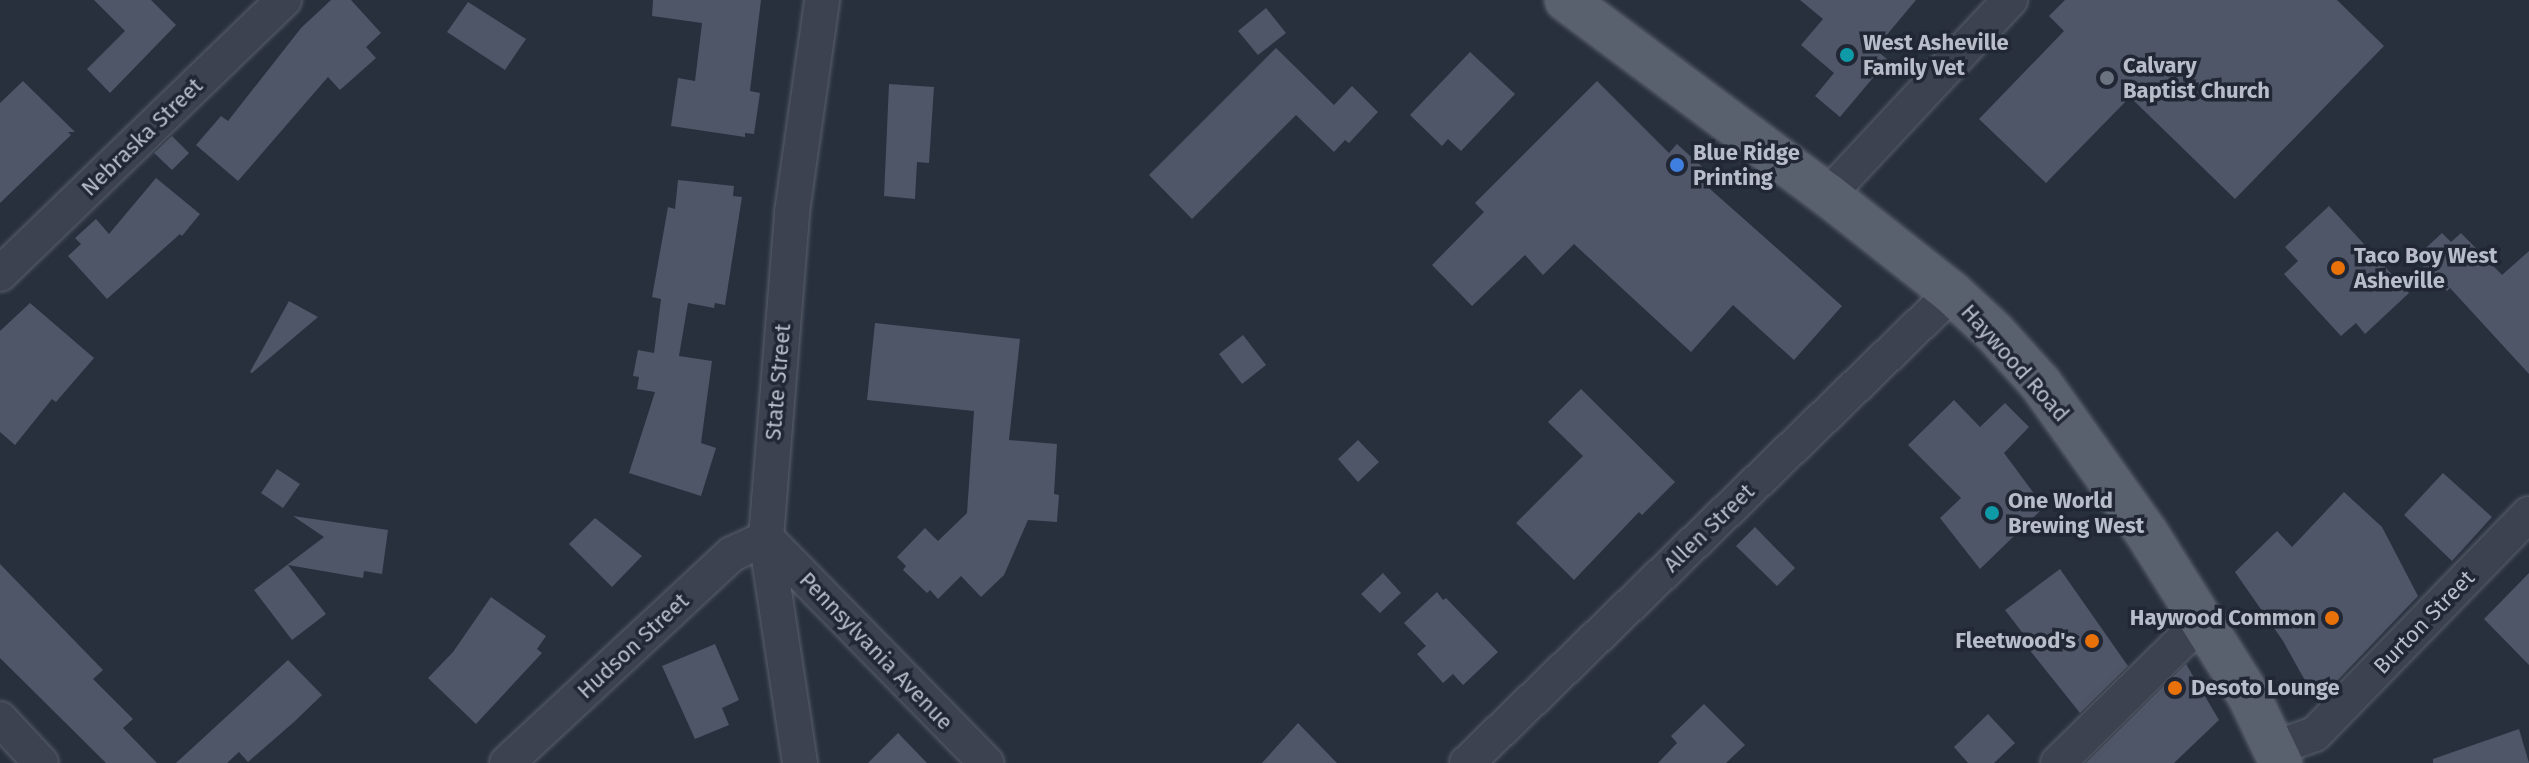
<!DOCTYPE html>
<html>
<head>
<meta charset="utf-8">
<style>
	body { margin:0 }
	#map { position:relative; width:2529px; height:763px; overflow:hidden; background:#28303e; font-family:"Fira Sans",sans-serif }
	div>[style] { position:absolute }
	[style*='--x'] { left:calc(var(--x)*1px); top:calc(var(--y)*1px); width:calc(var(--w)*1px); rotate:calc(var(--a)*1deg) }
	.building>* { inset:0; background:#4e5667 }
	.roads { filter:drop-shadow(0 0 2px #5a606c) drop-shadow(0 0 2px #5a606c) }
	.minor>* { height:34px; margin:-17px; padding:0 17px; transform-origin:17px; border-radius:17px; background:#3c424f }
	.major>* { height:42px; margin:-21px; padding:0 21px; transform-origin:21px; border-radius:21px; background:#5a616e }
	.dots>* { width:22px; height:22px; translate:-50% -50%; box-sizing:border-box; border:4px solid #212734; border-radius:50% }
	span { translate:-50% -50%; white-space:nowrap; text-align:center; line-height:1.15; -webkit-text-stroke:7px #212734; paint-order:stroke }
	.poi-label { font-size:22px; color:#b8bdc9; font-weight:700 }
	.left { translate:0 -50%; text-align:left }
	.right { translate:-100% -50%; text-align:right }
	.street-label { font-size:22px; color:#b8bdc9 }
</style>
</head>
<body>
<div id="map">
	<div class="building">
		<div style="clip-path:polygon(94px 0,151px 0,176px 25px,110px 93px,87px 69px,125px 31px)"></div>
		<div style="clip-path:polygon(331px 0,351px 0,381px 33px,366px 47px,376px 58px,340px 90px,328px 77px,238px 181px,196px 145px,221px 116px,228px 121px,301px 28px)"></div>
		<div style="clip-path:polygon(653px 0,761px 0,750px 91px,760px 93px,754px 134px,745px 133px,745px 137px,671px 126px,678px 78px,695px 81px,702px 23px,652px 16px)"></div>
		<div style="clip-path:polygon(1800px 0,1916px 0,1875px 49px,1888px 60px,1840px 117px,1815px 96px,1834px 73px,1801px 45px,1823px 19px)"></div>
		<div style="clip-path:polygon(2065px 0,2337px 0,2384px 46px,2235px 199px,2130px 97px,2046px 183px,1979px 119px,2064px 31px,2049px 16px)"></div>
		<div style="clip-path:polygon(468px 2px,526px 39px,505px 70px,447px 32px)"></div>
		<div style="clip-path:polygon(1266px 8px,1286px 33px,1258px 55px,1238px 31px)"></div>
		<div style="clip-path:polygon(1276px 48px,1334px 105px,1352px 86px,1378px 112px,1349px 143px,1345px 140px,1334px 152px,1296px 115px,1192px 219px,1149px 175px)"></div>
		<div style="clip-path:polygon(1470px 52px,1515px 94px,1461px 151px,1448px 139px,1442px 146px,1410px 115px)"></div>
		<div style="clip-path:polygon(23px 81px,75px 132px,68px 132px,71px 135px,0 203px,0 103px)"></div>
		<div style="clip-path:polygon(1597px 81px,1669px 153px,1677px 144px,1708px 172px,1701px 181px,1842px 306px,1794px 360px,1733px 305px,1691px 352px,1574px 244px,1543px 275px,1525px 255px,1472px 306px,1432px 265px,1484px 212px,1475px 203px)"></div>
		<div style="clip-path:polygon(889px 84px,934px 87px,929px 163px,917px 162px,915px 199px,884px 196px)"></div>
		<div style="clip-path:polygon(172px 136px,189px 153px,172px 170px,154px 153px)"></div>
		<div style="clip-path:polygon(156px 178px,200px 214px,182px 236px,180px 234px,107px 299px,68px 256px,81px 244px,75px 238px,96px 219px,109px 234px)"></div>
		<div style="clip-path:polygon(678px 180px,734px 186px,733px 196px,742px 197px,725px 305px,715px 303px,714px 308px,688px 303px,679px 356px,712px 361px,701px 443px,716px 448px,701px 496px,629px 473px,655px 392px,637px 389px,639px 377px,633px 376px,638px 350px,654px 353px,661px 299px,652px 297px,668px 207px,675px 209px)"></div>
		<div style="clip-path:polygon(2329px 206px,2409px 293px,2365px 334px,2356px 323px,2341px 336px,2284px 274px,2298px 261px,2285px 247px)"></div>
		<div style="clip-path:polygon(2442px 233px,2451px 242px,2461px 233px,2502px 275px,2529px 251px,2529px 374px,2450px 288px,2447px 291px,2415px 258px)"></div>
		<div style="clip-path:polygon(289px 301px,318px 317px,252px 373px,250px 372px)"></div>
		<div style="clip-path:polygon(30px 303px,94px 358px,56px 402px,52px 399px,15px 445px,0 432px,0 331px)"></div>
		<div style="clip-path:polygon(875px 323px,1020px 339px,1009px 440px,1057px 444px,1054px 494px,1059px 495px,1057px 522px,1028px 520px,1004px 575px,981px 597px,961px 576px,938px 599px,930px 590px,927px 593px,903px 570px,906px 566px,897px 557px,925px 528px,938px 541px,967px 513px,974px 411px,867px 400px)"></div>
		<div style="clip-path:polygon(1243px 335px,1266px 365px,1242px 384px,1219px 354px)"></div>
		<div style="clip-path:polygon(1581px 389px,1675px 482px,1642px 515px,1639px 512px,1574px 580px,1516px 523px,1583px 456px,1548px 422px)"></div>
		<div style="clip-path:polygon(1954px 400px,1980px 427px,2005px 403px,2029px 427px,2004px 453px,2044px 507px,1980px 569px,1940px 518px,1961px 498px,1908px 445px)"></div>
		<div style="clip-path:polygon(1358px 440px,1379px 462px,1358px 482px,1338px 459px)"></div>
		<div style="clip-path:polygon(277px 469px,300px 484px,283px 508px,261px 493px)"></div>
		<div style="clip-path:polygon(2443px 473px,2492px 517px,2452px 561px,2404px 515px)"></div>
		<div style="clip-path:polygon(2344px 492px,2382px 527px,2418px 596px,2317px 702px,2283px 641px,2235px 572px,2277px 531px,2292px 547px)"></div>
		<div style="clip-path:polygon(293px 516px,388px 530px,382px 574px,364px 571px,363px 578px,288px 565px,326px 614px,292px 640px,254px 590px,324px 537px)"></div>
		<div style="clip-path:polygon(595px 518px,642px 556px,612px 587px,569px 544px)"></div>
		<div style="clip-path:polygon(1755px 527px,1795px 568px,1777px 586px,1736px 546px)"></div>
		<div style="clip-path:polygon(0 564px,103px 670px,93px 679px,133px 719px,123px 728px,157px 763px,106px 763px,0 658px)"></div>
		<div style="clip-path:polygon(2060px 569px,2128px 666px,2080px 713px,2024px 643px,2028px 640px,2005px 610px)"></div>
		<div style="clip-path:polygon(1383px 573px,1401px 593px,1380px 613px,1361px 594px)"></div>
		<div style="clip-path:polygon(2529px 573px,2529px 665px,2484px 619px)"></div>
		<div style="clip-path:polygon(1437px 592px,1443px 600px,1446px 598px,1498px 652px,1463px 685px,1453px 674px,1443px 683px,1417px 654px,1426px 646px,1404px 623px)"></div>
		<div style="clip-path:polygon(491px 597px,546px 636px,537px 649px,542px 653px,476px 724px,428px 678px,453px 652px)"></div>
		<div style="clip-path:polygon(715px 644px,739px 700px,722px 708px,729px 725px,695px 739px,662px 666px)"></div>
		<div style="clip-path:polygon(288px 660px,322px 695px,294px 722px,248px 762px,239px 752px,227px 763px,176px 763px)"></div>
		<div style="clip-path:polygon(2186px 664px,2219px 720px,2174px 763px,2086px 763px)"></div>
		<div style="clip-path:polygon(1704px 704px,1745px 745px,1726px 763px,1658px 763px,1677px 743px,1671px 736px)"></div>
		<div style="clip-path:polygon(1988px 714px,2015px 743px,1994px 763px,1968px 763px,1954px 747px)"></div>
		<div style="clip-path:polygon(1298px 723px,1337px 763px,1262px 763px)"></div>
		<div style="clip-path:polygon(2519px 729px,2529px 763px,2433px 763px,2433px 759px)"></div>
		<div style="clip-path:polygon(898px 733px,927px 763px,868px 763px)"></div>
	</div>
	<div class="roads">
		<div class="minor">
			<div style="--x:1828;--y:195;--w:267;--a:-47"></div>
			<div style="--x:0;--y:274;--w:395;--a:-44"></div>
			<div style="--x:766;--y:538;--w:315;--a:45.6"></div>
			<div style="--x:0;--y:719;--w:60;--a:47"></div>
			<div style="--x:2275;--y:748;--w:42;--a:-19.3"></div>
			<div style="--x:2315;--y:734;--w:307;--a:-45.8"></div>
			<div style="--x:507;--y:763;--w:307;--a:-42.9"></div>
			<div style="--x:732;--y:554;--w:38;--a:-25"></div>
			<div style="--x:800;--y:763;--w:228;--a:-98.6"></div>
			<div style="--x:766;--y:538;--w:327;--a:-85.4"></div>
			<div style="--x:792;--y:212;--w:214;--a:-81.9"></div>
			<div style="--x:1467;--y:763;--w:675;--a:-44.1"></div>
			<div style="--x:2058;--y:763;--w:205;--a:-44.6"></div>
		</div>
		<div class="major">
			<div style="--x:1566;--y:0;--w:327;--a:36.7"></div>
			<div style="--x:1828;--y:195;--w:158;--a:38.3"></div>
			<div style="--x:1952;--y:293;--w:57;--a:42.9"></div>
			<div style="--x:1994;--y:332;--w:69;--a:48"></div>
			<div style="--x:2040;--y:383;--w:183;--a:54.6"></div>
			<div style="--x:2146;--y:532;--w:194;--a:57.9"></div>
			<div style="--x:2249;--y:696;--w:74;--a:64.5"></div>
		</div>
	</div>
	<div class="dots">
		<div style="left:1847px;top:55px;background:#0f9aa8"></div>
		<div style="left:2107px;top:78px;background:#6b7280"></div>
		<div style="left:1677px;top:165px;background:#3f7fe0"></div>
		<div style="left:2338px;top:268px;background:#e8710a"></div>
		<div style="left:1992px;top:513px;background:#0f9aa8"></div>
		<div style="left:2332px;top:618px;background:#e8710a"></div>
		<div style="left:2092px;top:641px;background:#e8710a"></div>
		<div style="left:2175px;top:688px;background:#e8710a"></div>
	</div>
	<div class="poi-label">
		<span class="left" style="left:1863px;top:55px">West Asheville<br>Family Vet</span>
		<span class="left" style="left:2123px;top:78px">Calvary<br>Baptist Church</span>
		<span class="left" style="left:1693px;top:165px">Blue Ridge<br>Printing</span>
		<span class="left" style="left:2354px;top:268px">Taco Boy West<br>Asheville</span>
		<span class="left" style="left:2008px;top:513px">One World<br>Brewing West</span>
		<span class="right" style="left:2316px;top:618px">Haywood Common</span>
		<span class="right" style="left:2076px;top:641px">Fleetwood's</span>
		<span class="left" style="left:2191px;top:688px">Desoto Lounge</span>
	</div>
	<div class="street-label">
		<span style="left:142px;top:137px;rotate:-44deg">Nebraska Street</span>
		<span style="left:2015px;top:363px;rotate:48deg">Haywood Road</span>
		<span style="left:778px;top:382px;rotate:-85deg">State Street</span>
		<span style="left:1709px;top:528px;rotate:-44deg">Allen Street</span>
		<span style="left:2424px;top:622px;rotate:-46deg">Burton Street</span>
		<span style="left:633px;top:646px;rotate:-43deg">Hudson Street</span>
		<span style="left:876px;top:651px;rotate:46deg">Pennsylvania Avenue</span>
	</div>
</div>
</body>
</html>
